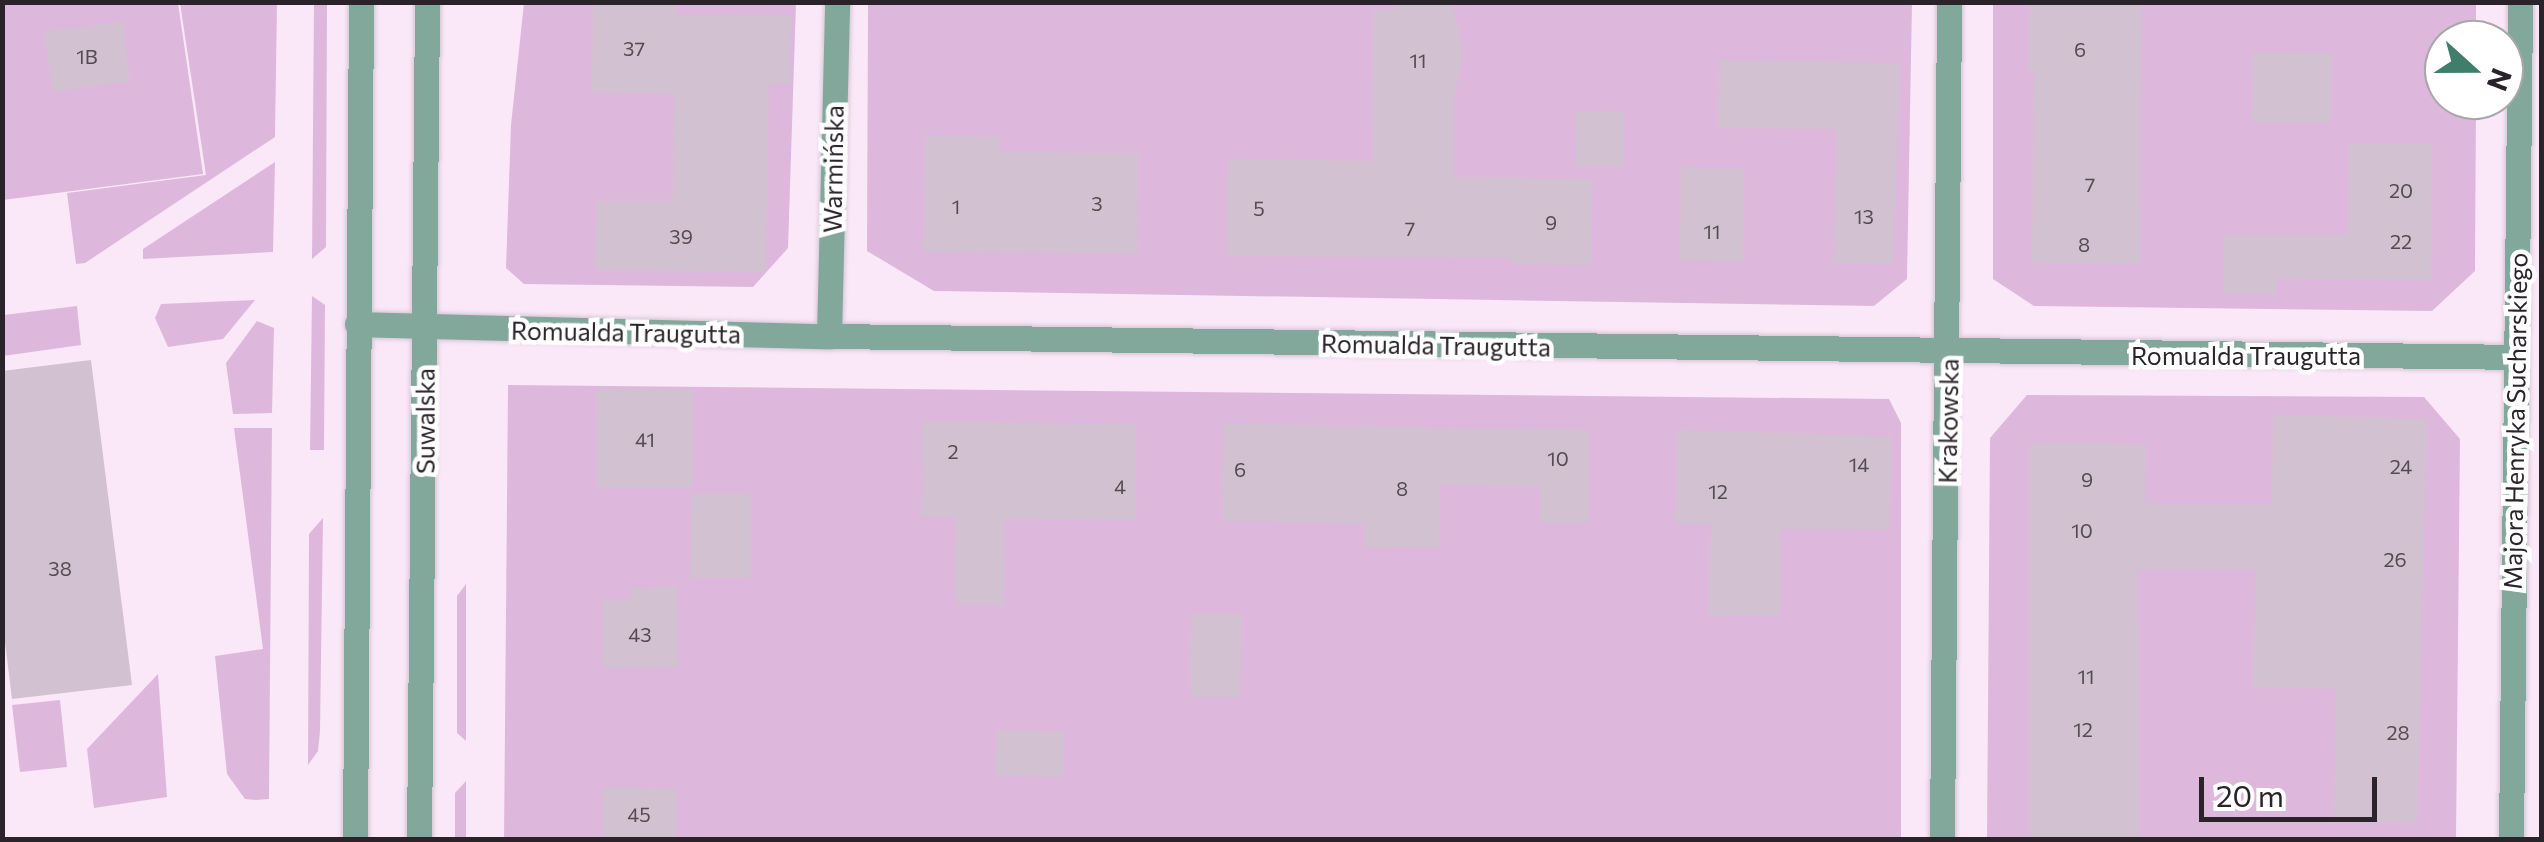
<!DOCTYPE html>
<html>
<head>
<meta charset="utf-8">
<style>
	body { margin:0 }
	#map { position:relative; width:2544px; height:842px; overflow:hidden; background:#fae8f8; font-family:Commissioner,sans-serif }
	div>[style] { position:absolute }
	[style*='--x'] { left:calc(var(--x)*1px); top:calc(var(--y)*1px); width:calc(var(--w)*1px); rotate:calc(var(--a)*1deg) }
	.green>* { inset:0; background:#deb8dc }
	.building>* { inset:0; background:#d2c1d1 }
	.roads { filter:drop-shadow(0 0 2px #d5c5d3) drop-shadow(0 0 2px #d5c5d3) }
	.minor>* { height:25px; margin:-12.5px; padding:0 12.5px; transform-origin:12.5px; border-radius:12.5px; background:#82a89b }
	span { translate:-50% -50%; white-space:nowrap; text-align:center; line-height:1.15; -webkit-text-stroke:9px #fff; paint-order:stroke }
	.number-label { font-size:20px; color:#544b54 }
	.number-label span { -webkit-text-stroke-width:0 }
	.street-label { font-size:25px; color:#2a242a }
	.frame { position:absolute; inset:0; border:5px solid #2a242a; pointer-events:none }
	.north { position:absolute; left:2424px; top:20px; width:100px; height:100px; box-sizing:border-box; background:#fff; border:2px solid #aaa7aa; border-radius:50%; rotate:111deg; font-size:28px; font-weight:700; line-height:40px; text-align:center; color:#2a242a }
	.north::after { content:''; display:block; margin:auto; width:35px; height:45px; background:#407e6c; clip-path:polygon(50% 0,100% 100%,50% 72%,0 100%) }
	.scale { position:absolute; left:2199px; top:777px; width:178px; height:45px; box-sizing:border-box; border:5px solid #2a242a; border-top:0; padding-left:12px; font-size:30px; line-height:35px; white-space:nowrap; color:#2a242a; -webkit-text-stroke:8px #fff; paint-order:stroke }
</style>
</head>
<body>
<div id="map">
	<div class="green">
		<div style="clip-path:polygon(2px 3px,178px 3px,203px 174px,3px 200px)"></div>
		<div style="clip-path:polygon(180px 3px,277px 3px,275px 137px,85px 263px,76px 264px,67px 193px,206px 175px)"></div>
		<div style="clip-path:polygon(314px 3px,327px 3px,326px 247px,312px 259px)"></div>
		<div style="clip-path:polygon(524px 3px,796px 3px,788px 248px,753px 287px,524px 284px,506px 268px,511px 125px)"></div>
		<div style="clip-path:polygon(868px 3px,1912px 3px,1907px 279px,1874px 306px,934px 291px,867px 251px)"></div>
		<div style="clip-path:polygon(1993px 3px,2476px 3px,2476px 40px,2444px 40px,2444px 100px,2476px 100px,2475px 271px,2432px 311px,2034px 306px,1993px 279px)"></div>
		<div style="clip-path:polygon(275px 162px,273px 252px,143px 259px,143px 249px)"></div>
		<div style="clip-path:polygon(312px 296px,325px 305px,324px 450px,310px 450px)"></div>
		<div style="clip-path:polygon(255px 300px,223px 339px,168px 347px,155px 318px,161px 304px)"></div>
		<div style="clip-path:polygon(77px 306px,81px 345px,3px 356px,4px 315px)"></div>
		<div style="clip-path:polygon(257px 321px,274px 328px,272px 413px,233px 414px,226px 363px)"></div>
		<div style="clip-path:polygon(508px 385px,1889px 399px,1901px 423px,1901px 839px,504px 840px)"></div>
		<div style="clip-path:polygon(2027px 395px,2424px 397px,2460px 439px,2456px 839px,1987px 840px,1990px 438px)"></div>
		<div style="clip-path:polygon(234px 428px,272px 428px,269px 799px,256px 800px,245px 799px,227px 774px,215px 656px,263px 649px)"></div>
		<div style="clip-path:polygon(323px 518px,320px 731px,318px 751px,308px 765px,309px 534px)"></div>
		<div style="clip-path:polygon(466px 584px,466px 741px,457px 733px,457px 596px)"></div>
		<div style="clip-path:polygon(158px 674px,167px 797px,94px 808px,87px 749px)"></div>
		<div style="clip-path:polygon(60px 700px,67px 767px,20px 772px,12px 705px)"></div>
		<div style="clip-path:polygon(466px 781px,466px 839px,455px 839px,455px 793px)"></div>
	</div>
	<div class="building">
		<div style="clip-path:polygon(593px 2px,676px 2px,676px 14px,791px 15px,790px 84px,769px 84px,766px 272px,595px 270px,596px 201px,673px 201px,674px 94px,592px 93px)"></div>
		<div style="clip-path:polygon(1397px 2px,1452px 2px,1463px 54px,1454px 97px,1454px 177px,1592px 179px,1591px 265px,1511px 264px,1511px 258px,1226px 256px,1227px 159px,1372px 161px,1374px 9px,1397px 9px)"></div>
		<div style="clip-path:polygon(2030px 2px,2142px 2px,2140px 264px,2032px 263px,2034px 71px,2029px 71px)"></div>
		<div style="clip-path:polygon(122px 21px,130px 81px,53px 92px,44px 32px)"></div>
		<div style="clip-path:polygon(2253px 52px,2332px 53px,2330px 123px,2252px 122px)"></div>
		<div style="clip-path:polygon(1719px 60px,1900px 63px,1893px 264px,1833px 263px,1836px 129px,1718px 128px)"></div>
		<div style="clip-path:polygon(1576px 111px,1624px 112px,1624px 167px,1575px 166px)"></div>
		<div style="clip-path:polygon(926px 135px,1000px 137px,1000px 152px,1138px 153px,1137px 254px,923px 252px)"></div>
		<div style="clip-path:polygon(2348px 144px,2432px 144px,2431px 280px,2276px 279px,2276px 294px,2223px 294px,2223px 234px,2347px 234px)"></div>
		<div style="clip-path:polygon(1681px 167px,1744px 167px,1743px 262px,1680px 260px)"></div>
		<div style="clip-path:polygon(91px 360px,132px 685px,12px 699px,2px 618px,2px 371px)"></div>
		<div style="clip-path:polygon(597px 389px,693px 390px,692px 488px,597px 488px)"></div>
		<div style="clip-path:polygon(2273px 415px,2427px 419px,2417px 823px,2334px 822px,2336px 689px,2253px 687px,2256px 570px,2138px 570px,2139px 840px,2030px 840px,2030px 442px,2146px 443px,2145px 503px,2272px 503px)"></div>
		<div style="clip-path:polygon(922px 421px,1136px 424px,1136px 520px,1005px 519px,1004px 605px,954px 605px,955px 517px,921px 517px)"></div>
		<div style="clip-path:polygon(1223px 423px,1589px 430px,1588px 523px,1540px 523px,1540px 487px,1440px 485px,1439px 548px,1364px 547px,1364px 524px,1222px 521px)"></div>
		<div style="clip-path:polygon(1677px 430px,1891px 436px,1889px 530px,1781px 529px,1780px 616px,1709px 615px,1711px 524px,1675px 524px)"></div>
		<div style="clip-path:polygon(691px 494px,751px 494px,751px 578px,690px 578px)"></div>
		<div style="clip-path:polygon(677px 586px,678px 667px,603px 668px,602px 601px,630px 600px,631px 588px)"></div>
		<div style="clip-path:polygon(1191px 613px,1242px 614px,1240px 698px,1190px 697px)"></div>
		<div style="clip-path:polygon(996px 730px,1064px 731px,1063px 777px,995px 776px)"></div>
		<div style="clip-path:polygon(603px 787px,676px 788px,676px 840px,602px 840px)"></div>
	</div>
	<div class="roads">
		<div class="minor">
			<div style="--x:357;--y:324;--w:472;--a:1.5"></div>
			<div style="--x:829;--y:336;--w:1686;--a:0.71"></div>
			<div style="--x:829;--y:336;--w:334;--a:-88.6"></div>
			<div style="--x:355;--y:840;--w:838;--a:-89.59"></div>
			<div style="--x:419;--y:840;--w:838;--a:-89.45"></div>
			<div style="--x:1942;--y:840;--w:838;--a:-89.52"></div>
			<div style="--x:2511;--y:840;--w:838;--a:-89.38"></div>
		</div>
	</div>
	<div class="number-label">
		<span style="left:634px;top:48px">37</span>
		<span style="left:2080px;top:49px">6</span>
		<span style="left:87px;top:56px">1B</span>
		<span style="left:1418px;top:60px">11</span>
		<span style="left:2090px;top:184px">7</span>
		<span style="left:2401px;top:190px">20</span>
		<span style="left:1097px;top:203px">3</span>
		<span style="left:956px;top:206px">1</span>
		<span style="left:1259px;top:208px">5</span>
		<span style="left:1864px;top:216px">13</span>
		<span style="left:1551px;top:222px">9</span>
		<span style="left:1410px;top:228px">7</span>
		<span style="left:1712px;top:231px">11</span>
		<span style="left:681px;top:236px">39</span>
		<span style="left:2401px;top:241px">22</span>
		<span style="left:2084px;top:244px">8</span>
		<span style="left:645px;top:439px">41</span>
		<span style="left:953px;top:451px">2</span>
		<span style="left:1558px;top:458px">10</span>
		<span style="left:1859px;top:464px">14</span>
		<span style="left:2401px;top:466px">24</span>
		<span style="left:1240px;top:469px">6</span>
		<span style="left:2087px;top:479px">9</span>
		<span style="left:1120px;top:486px">4</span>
		<span style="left:1402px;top:488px">8</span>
		<span style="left:1718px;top:491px">12</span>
		<span style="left:2082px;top:530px">10</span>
		<span style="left:2395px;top:559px">26</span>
		<span style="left:60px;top:568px">38</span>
		<span style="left:640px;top:634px">43</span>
		<span style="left:2086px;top:676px">11</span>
		<span style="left:2083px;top:729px">12</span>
		<span style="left:2398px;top:732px">28</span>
		<span style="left:639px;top:814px">45</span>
	</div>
	<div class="street-label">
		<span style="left:833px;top:169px;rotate:-89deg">Warmińska</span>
		<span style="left:626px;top:332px;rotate:1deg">Romualda Traugutta</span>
		<span style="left:1436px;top:345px;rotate:1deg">Romualda Traugutta</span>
		<span style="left:2246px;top:355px">Romualda Traugutta</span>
		<span style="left:425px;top:421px;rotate:-90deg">Suwalska</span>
		<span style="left:1948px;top:421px;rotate:-89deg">Krakowska</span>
		<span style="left:2515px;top:421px;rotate:-89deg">Majora Henryka Sucharskiego</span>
	</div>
	<div class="frame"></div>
	<div class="north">N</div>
	<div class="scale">20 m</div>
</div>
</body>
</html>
